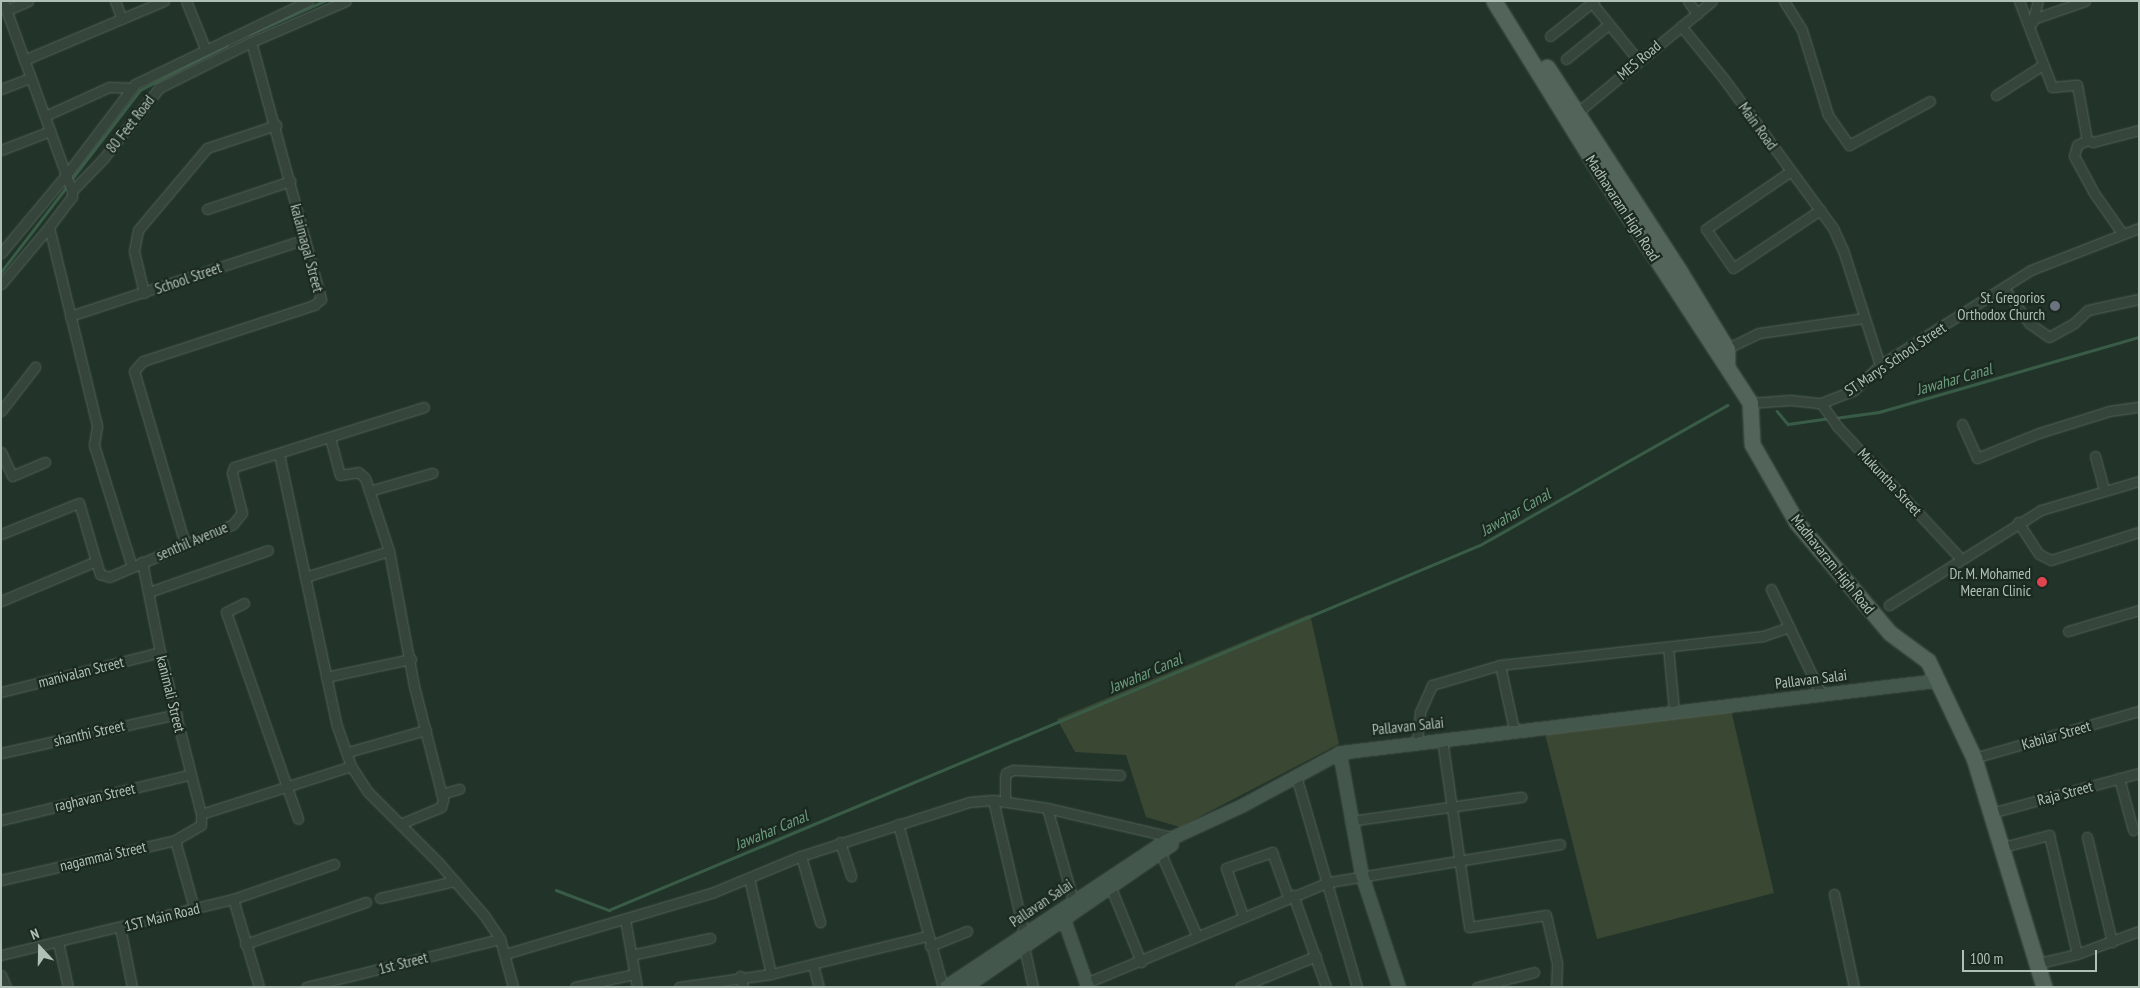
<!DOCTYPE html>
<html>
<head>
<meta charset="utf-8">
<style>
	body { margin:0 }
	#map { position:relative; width:2140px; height:988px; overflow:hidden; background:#223429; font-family:"PT Sans Narrow",sans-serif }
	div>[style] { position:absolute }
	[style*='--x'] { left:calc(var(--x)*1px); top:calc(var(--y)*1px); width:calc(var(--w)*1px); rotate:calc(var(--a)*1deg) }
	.green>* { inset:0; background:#3a4732 }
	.stream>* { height:2.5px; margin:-1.25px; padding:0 1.25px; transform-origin:1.25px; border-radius:1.25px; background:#395c47 }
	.roads { filter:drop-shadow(0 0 1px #536259) drop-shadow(0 0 1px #536259) }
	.street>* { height:9px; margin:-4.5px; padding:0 4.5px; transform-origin:4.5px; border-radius:4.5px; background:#35453b }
	.secondary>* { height:12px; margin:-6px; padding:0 6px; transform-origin:6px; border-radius:6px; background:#44574c }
	.primary>* { height:15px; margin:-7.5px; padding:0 7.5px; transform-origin:7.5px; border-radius:7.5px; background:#53655a }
	.dots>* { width:14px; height:14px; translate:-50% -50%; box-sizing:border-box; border:2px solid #1b2920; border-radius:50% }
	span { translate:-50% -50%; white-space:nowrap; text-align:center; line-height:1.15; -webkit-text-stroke:4.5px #1b2920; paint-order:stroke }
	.street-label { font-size:15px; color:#afc1b7 }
	.poi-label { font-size:15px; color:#afc1b7 }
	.right { translate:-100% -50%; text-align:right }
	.water-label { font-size:16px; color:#6c9c7e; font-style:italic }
	.frame { position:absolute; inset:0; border:2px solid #afc1b7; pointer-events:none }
	.north { position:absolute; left:15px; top:923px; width:50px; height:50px; -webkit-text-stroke:4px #1b2920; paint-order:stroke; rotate:339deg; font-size:14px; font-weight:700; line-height:20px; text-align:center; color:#afc1b7 }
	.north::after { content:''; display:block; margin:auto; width:18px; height:22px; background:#afc1b7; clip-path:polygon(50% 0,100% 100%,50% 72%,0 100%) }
	.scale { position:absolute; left:1962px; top:950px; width:135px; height:22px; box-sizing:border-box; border:2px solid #afc1b7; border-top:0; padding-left:6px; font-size:15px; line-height:18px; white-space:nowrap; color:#afc1b7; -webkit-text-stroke:4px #1b2920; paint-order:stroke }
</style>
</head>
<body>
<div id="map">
	<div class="green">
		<div style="clip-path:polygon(1310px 614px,1339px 744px,1180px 827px,1146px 817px,1126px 755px,1075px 752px,1057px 719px)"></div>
		<div style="clip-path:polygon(1731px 710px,1774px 893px,1597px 939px,1545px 734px)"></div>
	</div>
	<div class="stream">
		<div style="--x:250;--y:34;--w:81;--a:-24"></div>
		<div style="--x:71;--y:180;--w:113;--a:-52.5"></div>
		<div style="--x:140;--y:90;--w:98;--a:-27.3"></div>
		<div style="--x:1;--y:272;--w:110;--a:-52.4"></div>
		<div style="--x:1777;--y:411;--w:17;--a:50"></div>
		<div style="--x:1788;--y:424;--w:42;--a:-8.1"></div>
		<div style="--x:1835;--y:418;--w:44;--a:-7.8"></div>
		<div style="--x:1879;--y:412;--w:271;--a:-16.1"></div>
		<div style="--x:556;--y:890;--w:57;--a:20.7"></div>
		<div style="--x:609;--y:910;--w:944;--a:-22.74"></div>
		<div style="--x:1480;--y:545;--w:284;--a:-29.5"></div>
	</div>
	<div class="roads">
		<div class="street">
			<div style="--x:115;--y:1;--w:19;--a:69"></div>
			<div style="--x:186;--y:1;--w:51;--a:68"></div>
			<div style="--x:1688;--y:1;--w:16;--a:55"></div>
			<div style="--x:1784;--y:1;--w:34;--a:58"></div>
			<div style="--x:1802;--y:30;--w:89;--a:73"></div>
			<div style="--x:1828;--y:115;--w:37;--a:55"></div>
			<div style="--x:1849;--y:145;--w:92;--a:-28.5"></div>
			<div style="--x:2019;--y:1;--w:92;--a:69"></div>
			<div style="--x:2052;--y:87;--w:25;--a:-5"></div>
			<div style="--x:2077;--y:85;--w:56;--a:79.7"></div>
			<div style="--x:2087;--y:140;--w:11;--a:153"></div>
			<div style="--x:2077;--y:145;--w:11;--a:105"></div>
			<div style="--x:2074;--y:156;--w:42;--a:61.6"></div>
			<div style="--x:2094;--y:193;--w:49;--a:55"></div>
			<div style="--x:1592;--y:3;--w:73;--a:51.1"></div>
			<div style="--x:7;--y:10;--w:23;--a:-23"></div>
			<div style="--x:2033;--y:19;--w:55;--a:-19.1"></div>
			<div style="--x:2032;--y:23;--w:23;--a:-75"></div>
			<div style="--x:1681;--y:26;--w:68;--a:50.9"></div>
			<div style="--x:1724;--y:79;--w:185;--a:53.8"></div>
			<div style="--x:1833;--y:228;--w:24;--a:66"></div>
			<div style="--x:1843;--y:250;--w:121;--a:72.2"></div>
			<div style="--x:1550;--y:36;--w:56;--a:-38.5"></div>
			<div style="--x:1566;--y:59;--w:54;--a:-39"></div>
			<div style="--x:24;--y:60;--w:152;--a:-22.9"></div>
			<div style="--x:1;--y:89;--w:31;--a:-21"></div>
			<div style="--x:1996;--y:95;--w:56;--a:-32.6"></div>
			<div style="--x:45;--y:116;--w:70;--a:-24.4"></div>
			<div style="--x:109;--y:87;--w:23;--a:2"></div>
			<div style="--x:1573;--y:116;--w:180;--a:-39.6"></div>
			<div style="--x:2087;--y:140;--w:6;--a:18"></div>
			<div style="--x:2093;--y:142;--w:48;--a:-14.6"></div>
			<div style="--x:1;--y:150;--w:53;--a:-21.2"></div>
			<div style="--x:1791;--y:171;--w:103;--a:145.7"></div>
			<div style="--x:1706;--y:229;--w:47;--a:55.3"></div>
			<div style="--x:1733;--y:268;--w:105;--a:-33.7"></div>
			<div style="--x:72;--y:191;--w:17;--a:-111"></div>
			<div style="--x:66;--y:175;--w:114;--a:-52.8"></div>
			<div style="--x:135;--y:84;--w:192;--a:-25.6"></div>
			<div style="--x:207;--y:209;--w:88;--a:-18.6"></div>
			<div style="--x:49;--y:227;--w:205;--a:76.4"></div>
			<div style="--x:97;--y:426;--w:19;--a:99"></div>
			<div style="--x:94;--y:445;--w:128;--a:72.7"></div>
			<div style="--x:1;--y:253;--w:102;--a:-50.2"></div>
			<div style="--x:66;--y:175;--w:185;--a:-109.9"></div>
			<div style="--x:1;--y:284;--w:75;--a:-49.9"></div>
			<div style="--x:49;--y:227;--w:38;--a:-53"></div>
			<div style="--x:72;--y:197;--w:6;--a:-90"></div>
			<div style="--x:72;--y:191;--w:45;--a:-45.9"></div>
			<div style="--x:103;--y:159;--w:90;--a:-51.7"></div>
			<div style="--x:159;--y:88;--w:103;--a:-26.6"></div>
			<div style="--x:251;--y:42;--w:103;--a:-23.3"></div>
			<div style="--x:2004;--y:288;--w:43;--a:54.5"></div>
			<div style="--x:2029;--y:323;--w:24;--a:35"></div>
			<div style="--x:2049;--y:337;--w:29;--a:-29"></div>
			<div style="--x:2074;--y:323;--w:19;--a:-43"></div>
			<div style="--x:2088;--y:310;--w:52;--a:-12.2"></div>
			<div style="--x:144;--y:293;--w:43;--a:-103.4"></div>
			<div style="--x:134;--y:251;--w:21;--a:-79"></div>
			<div style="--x:138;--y:230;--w:107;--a:-49.9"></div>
			<div style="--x:207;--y:148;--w:73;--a:-18.4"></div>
			<div style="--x:70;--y:316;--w:247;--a:-18.1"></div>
			<div style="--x:1724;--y:350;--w:39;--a:-26"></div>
			<div style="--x:1759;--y:333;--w:106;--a:-8.1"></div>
			<div style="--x:1750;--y:403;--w:40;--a:-4.3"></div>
			<div style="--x:1790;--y:400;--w:31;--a:6"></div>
			<div style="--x:1821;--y:403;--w:34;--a:-21"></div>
			<div style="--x:1853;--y:391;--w:37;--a:-44"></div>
			<div style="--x:1880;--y:365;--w:178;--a:-32.2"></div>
			<div style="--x:2031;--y:270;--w:116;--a:-21.3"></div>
			<div style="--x:1821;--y:403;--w:29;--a:55"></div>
			<div style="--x:1838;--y:427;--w:180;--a:47"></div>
			<div style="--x:1;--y:411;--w:56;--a:-52.3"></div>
			<div style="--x:1962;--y:424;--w:37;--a:66"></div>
			<div style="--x:1977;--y:458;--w:67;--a:-22"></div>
			<div style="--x:2039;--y:433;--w:73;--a:-17.4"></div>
			<div style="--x:2109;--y:411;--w:30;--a:-8"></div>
			<div style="--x:330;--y:438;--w:38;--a:75"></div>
			<div style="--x:340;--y:475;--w:18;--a:-9"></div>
			<div style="--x:358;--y:472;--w:9;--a:41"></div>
			<div style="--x:365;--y:478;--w:77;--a:71.8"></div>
			<div style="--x:389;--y:551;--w:137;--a:79.5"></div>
			<div style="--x:414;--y:686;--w:118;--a:75.7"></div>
			<div style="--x:443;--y:800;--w:7;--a:106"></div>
			<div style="--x:441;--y:807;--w:44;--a:157.5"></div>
			<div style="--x:1;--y:452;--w:26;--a:65"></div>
			<div style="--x:12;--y:476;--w:36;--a:-23"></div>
			<div style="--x:279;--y:454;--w:278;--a:78"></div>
			<div style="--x:337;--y:726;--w:42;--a:70.7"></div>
			<div style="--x:351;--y:766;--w:30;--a:57"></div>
			<div style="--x:367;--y:791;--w:100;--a:45"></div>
			<div style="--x:438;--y:862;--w:70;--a:49"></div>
			<div style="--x:484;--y:915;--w:29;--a:56"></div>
			<div style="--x:500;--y:939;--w:50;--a:74.8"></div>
			<div style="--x:2095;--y:456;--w:35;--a:75"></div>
			<div style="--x:369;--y:491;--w:66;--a:-15.9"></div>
			<div style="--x:2018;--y:522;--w:38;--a:57"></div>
			<div style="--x:2039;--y:554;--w:13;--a:27"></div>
			<div style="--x:2051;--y:560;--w:92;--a:-17.7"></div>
			<div style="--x:1;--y:534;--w:84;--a:-21.7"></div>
			<div style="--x:79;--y:503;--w:60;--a:73.7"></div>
			<div style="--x:185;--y:544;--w:180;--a:-106.4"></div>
			<div style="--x:134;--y:371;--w:13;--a:-48"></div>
			<div style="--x:143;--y:361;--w:180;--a:-18.1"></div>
			<div style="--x:314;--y:305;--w:9;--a:-41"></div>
			<div style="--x:321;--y:299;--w:266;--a:-105.2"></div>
			<div style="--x:305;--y:577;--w:88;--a:-17.2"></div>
			<div style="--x:1771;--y:589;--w:116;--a:64.5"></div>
			<div style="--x:149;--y:592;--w:126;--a:-19.4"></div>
			<div style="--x:1;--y:601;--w:103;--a:-22.8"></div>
			<div style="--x:96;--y:561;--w:14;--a:73"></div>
			<div style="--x:100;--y:574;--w:9;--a:18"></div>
			<div style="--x:109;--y:577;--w:135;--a:-23.1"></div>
			<div style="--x:233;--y:524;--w:14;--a:-51"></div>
			<div style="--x:242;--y:513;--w:41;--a:-104"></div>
			<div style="--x:232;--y:473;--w:6;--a:-72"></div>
			<div style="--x:234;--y:467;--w:199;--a:-17.5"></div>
			<div style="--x:244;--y:603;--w:20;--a:153"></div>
			<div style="--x:226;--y:612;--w:219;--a:70.8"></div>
			<div style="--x:1889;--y:605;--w:179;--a:-32"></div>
			<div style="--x:2041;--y:510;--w:102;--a:-16.5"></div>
			<div style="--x:2068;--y:631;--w:74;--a:-16.5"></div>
			<div style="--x:1668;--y:647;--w:64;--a:84.6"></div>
			<div style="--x:1500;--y:665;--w:66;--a:77.8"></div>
			<div style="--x:326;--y:677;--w:87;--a:-12"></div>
			<div style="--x:1;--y:692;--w:164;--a:-14.1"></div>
			<div style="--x:1442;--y:739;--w:190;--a:81.8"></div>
			<div style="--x:1469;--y:927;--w:78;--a:-8.9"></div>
			<div style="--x:1546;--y:915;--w:49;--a:77.1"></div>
			<div style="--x:1557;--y:963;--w:24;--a:92"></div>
			<div style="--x:1417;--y:741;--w:29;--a:-84"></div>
			<div style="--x:1420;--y:712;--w:30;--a:-66"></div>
			<div style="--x:1432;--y:685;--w:71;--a:-16.4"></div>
			<div style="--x:1500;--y:665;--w:265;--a:-6.3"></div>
			<div style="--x:1763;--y:636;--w:28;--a:-19"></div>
			<div style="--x:348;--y:752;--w:81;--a:-15.8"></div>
			<div style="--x:1;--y:753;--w:180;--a:-12.5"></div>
			<div style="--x:1974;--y:758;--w:172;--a:-15.9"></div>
			<div style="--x:1296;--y:776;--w:220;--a:73.9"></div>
			<div style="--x:2119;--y:778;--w:54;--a:74.9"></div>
			<div style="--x:441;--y:794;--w:19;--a:-16"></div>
			<div style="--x:993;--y:800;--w:137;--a:76.9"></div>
			<div style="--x:1005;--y:801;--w:22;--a:-90"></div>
			<div style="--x:1005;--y:779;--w:6;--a:-81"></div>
			<div style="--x:1006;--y:773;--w:8;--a:-23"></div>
			<div style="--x:1013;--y:770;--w:107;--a:2.7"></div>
			<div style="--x:1047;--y:808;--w:96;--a:74.2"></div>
			<div style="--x:1991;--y:813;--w:153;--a:-15.1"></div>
			<div style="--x:201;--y:814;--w:157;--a:-17.7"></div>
			<div style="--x:1;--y:820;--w:193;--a:-13.5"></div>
			<div style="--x:1350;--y:821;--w:173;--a:-8"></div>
			<div style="--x:898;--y:824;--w:169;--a:74.6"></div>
			<div style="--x:2087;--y:837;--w:108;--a:76.6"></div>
			<div style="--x:175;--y:840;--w:71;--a:74.4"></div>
			<div style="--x:840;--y:842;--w:36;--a:72"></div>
			<div style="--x:2003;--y:847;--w:48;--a:-14.6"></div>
			<div style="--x:2049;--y:835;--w:122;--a:76.8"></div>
			<div style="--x:1161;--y:854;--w:90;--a:66.3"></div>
			<div style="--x:801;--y:856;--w:69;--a:73.9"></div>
			<div style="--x:749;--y:878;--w:98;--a:77.1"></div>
			<div style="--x:1;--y:880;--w:179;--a:-12.9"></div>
			<div style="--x:175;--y:840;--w:30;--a:-30"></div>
			<div style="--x:201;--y:825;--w:11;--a:-90"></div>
			<div style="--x:201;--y:814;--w:167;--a:-104.2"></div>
			<div style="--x:160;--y:652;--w:92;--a:-101.3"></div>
			<div style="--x:1111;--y:888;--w:80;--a:67.9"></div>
			<div style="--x:1834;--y:894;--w:95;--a:77.9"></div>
			<div style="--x:1293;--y:895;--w:98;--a:70.3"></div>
			<div style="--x:380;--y:898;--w:77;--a:-12.8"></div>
			<div style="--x:233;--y:899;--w:107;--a:-19.1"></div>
			<div style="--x:1243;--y:916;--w:51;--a:-109.5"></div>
			<div style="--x:1226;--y:868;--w:49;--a:-19.2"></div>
			<div style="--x:1272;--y:852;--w:48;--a:70.4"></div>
			<div style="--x:625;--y:919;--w:69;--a:80"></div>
			<div style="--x:120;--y:927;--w:61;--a:78.7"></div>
			<div style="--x:58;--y:942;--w:46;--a:77.5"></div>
			<div style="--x:245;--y:944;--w:128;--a:-19.1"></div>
			<div style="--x:930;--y:946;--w:40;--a:-22"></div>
			<div style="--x:1024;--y:947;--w:41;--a:77.3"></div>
			<div style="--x:505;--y:954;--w:218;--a:-16.5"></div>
			<div style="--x:714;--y:892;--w:94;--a:-22.5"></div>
			<div style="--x:801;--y:856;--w:176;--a:-17.8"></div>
			<div style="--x:969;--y:802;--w:24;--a:-5"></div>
			<div style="--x:993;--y:800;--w:55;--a:8.4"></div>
			<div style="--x:1047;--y:808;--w:132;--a:13.1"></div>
			<div style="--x:1;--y:955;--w:239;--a:-13.6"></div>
			<div style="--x:233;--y:899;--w:92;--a:73.5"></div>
			<div style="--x:631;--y:955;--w:81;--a:-12.1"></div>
			<div style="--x:2039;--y:963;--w:39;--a:-13"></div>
			<div style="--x:2077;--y:954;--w:66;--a:-20.4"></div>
			<div style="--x:813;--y:965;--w:23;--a:75"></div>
			<div style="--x:1;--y:975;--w:13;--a:67"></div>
			<div style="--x:740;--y:976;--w:11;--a:75"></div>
			<div style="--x:1086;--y:983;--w:263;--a:-22.6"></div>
			<div style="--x:1329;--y:882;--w:234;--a:-9.3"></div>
			<div style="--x:306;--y:987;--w:200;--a:-13.9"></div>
			<div style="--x:575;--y:987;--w:60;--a:-12.4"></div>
			<div style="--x:679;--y:987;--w:93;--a:-8"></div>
			<div style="--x:771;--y:974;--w:161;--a:-13.7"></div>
			<div style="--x:1240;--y:987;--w:82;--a:-22.2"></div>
			<div style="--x:1477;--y:987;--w:59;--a:-14.7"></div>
		</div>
		<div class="secondary">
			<div style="--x:1340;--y:753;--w:124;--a:79.8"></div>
			<div style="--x:1362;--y:875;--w:118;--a:71.7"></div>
			<div style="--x:1064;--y:919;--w:72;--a:70.6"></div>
			<div style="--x:946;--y:987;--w:264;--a:-33.6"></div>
			<div style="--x:1166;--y:841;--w:84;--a:-24.7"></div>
			<div style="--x:1242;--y:806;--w:111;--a:-28.4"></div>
			<div style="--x:1340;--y:753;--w:601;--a:-6.88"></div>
			<div style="--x:966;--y:987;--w:250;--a:-34.6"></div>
		</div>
		<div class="primary">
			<div style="--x:1494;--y:1;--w:203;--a:58.3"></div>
			<div style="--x:1601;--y:174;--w:273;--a:56.9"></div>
			<div style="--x:1750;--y:403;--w:41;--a:87.2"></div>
			<div style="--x:1752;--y:444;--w:91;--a:60.3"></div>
			<div style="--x:1797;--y:523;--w:144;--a:49.8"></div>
			<div style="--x:1890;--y:633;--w:47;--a:36.4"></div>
			<div style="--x:1928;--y:661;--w:107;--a:64.6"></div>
			<div style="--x:1974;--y:758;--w:239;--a:73"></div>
			<div style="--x:1547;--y:67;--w:244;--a:57"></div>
			<div style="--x:1680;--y:272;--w:90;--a:58.6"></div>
			<div style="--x:1727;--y:349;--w:13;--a:90"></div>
		</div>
	</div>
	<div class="dots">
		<div style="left:2055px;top:306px;background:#6b7280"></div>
		<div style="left:2042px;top:582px;background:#e0444e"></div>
	</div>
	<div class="street-label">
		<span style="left:1639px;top:60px;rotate:-40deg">MES Road</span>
		<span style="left:130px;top:124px;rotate:-52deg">80 Feet Road</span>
		<span style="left:1758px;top:126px;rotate:54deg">Main Road</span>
		<span style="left:1623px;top:208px;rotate:57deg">Madhavaram High Road</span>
		<span style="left:307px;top:248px;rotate:75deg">kalaimagal Street</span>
		<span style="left:188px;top:278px;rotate:-19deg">School Street</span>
		<span style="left:1895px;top:359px;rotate:-34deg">ST Marys School Street</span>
		<span style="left:1890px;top:482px;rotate:47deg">Mukuntha Street</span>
		<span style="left:192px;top:541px;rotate:-23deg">senthil Avenue</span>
		<span style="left:1833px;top:564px;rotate:51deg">Madhavaram High Road</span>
		<span style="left:81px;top:672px;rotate:-14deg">manivalan Street</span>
		<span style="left:1811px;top:679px;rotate:-7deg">Pallavan Salai</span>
		<span style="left:171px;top:694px;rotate:76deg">kanimali Street</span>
		<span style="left:1408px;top:726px;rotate:-6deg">Pallavan Salai</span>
		<span style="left:89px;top:733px;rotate:-13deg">shanthi Street</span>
		<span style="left:2056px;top:735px;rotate:-16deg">Kabilar Street</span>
		<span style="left:2065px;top:793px;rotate:-15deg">Raja Street</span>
		<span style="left:95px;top:797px;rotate:-13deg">raghavan Street</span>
		<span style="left:103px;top:856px;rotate:-13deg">nagammai Street</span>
		<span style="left:1041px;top:903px;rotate:-34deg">Pallavan Salai</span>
		<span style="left:162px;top:917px;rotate:-14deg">1ST Main Road</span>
		<span style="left:403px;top:963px;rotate:-14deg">1st Street</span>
	</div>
	<div class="poi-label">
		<span class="right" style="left:2045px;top:306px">St. Gregorios<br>Orthodox Church</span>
		<span class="right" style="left:2031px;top:582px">Dr. M. Mohamed<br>Meeran Clinic</span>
	</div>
	<div class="water-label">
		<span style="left:1954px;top:379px;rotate:-16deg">Jawahar Canal</span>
		<span style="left:1515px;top:512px;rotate:-30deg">Jawahar Canal</span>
		<span style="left:1145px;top:673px;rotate:-23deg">Jawahar Canal</span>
		<span style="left:771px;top:830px;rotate:-23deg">Jawahar Canal</span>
	</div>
	<div class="frame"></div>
	<div class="north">N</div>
	<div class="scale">100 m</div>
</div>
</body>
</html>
